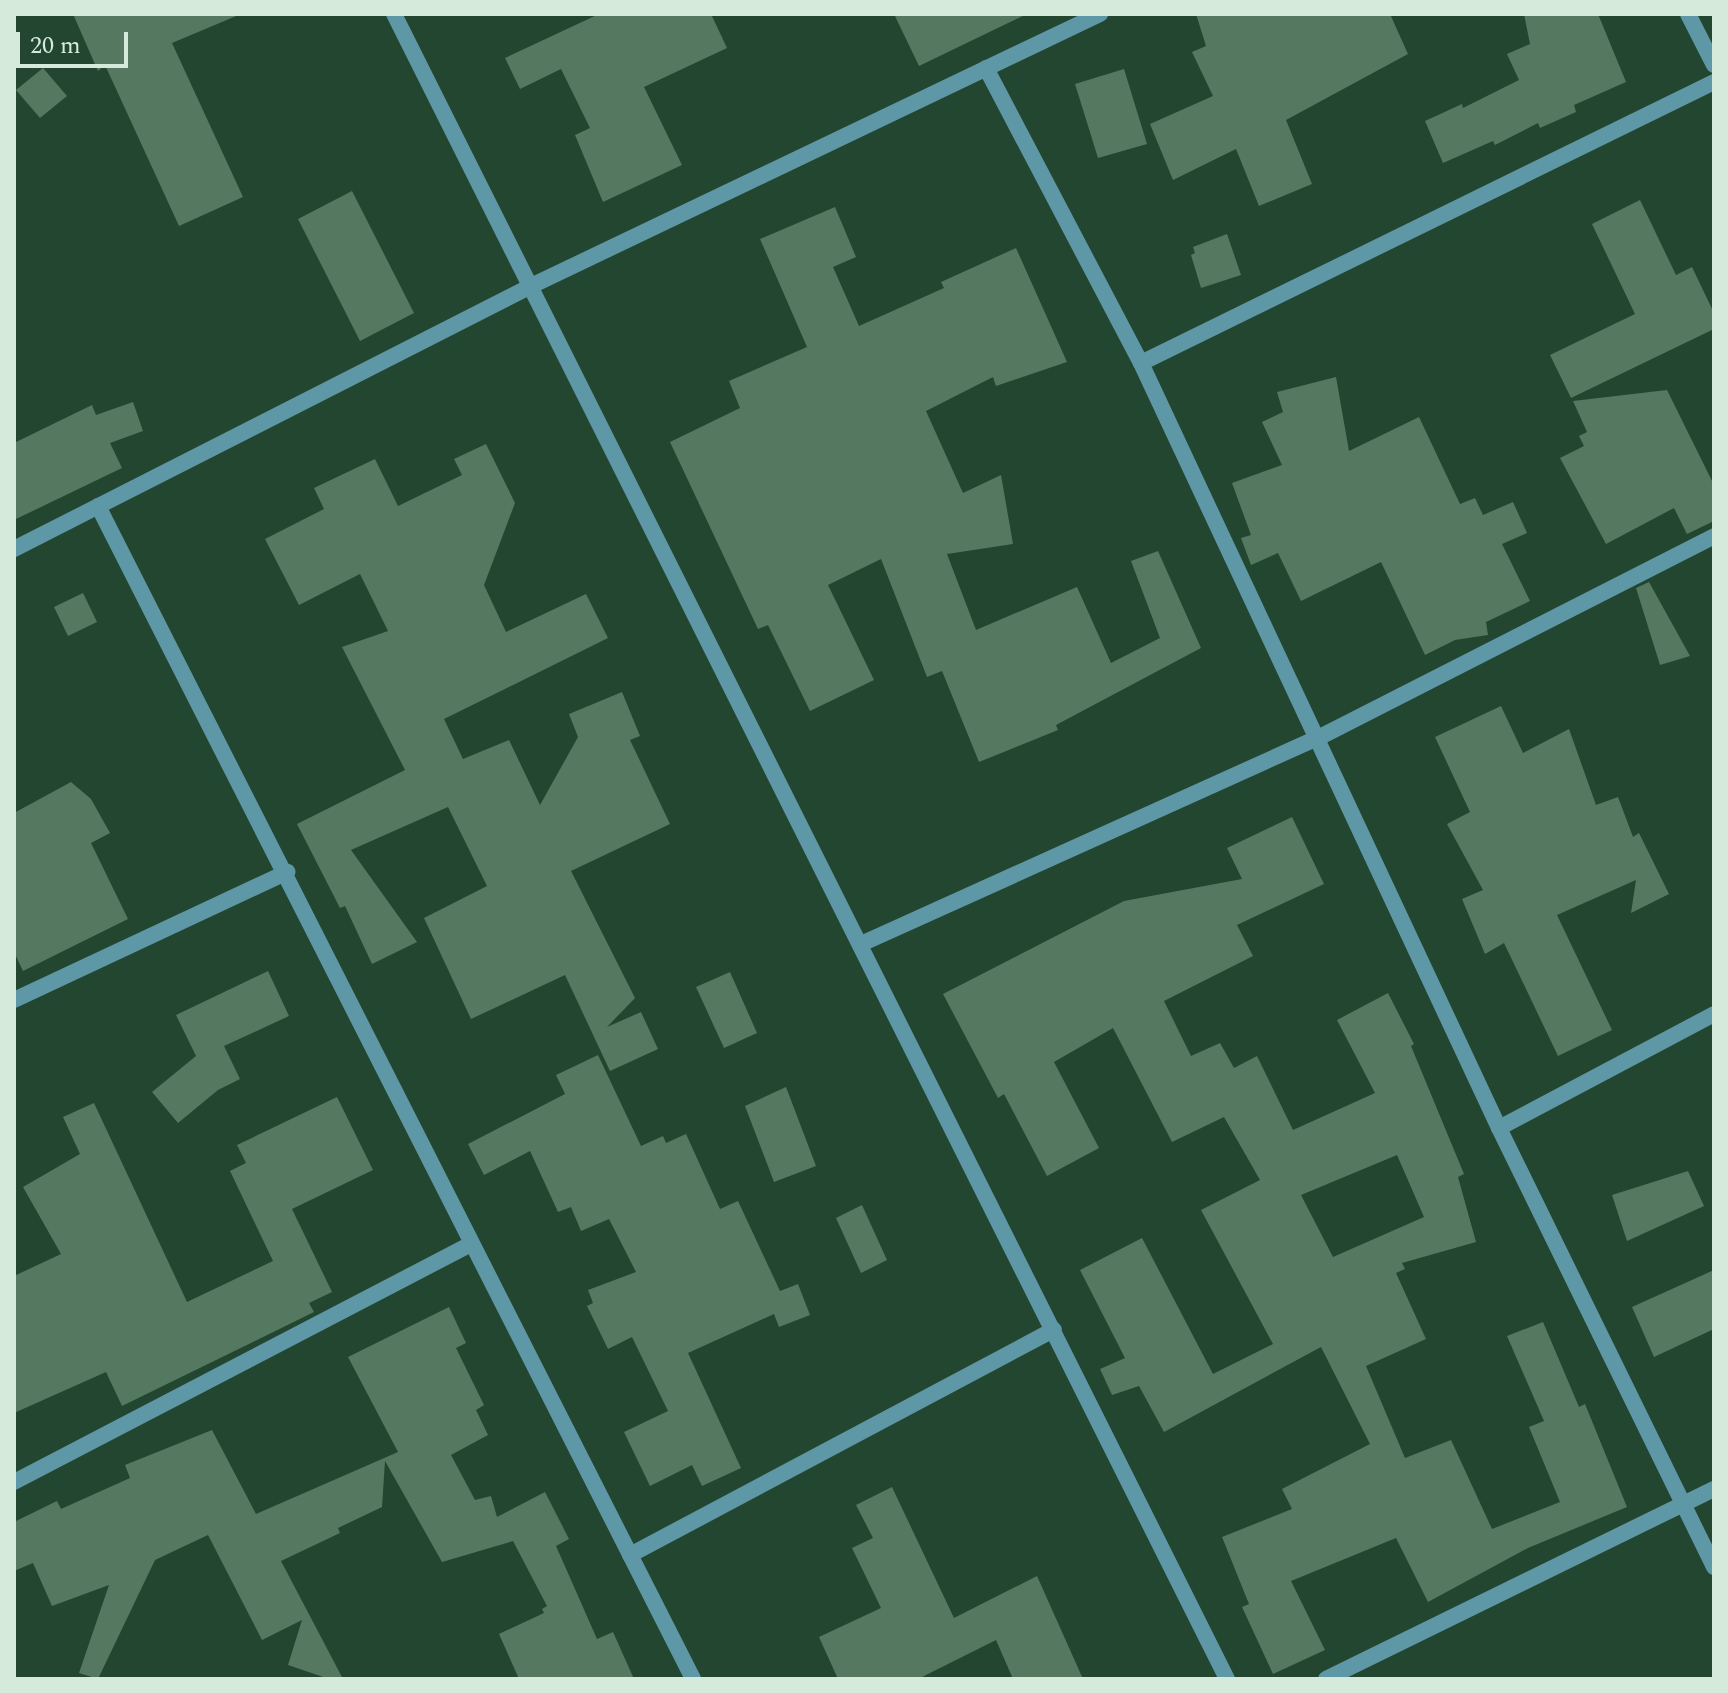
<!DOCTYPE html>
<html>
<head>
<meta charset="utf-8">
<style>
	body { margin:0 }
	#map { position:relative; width:1728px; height:1693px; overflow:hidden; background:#224630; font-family:Spectral,serif }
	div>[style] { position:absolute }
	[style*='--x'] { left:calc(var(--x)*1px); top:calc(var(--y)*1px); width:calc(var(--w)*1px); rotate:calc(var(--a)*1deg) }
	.building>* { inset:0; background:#547960 }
	.street>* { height:16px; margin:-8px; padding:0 8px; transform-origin:8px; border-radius:8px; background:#5e97a5 }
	span { translate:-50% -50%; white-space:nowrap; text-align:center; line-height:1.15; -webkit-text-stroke:6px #224630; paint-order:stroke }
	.frame { position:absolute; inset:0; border:16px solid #d5eadb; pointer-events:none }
	.scale { position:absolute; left:16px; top:32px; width:112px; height:36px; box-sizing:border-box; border:4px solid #d5eadb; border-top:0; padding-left:10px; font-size:24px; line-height:28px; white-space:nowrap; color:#d5eadb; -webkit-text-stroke:6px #224630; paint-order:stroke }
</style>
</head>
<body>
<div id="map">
	<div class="building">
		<div style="clip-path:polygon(73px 14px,241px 14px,172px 43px,243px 197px,179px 226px,105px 65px,98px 71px)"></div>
		<div style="clip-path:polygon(599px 14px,711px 14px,727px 48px,644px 87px,682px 165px,603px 202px,575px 135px,590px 128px,561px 69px,520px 89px,505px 58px)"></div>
		<div style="clip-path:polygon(894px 14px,1027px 14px,919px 66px)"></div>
		<div style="clip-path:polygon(1196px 14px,1390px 14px,1408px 54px,1286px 120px,1312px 184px,1259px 206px,1236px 149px,1173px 180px,1150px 124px,1213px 96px,1192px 52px,1206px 46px)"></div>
		<div style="clip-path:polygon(1524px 14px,1598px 14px,1626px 82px,1574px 105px,1576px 112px,1540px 128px,1538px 123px,1495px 145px,1493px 141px,1443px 163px,1425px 121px,1462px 104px,1463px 108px,1519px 80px,1507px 54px,1530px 44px)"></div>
		<div style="clip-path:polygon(43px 68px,67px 96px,40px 118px,16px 90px)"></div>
		<div style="clip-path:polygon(1124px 69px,1147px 144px,1098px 158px,1075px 84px)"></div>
		<div style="clip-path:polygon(352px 191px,414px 313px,360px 341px,298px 219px)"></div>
		<div style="clip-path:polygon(1640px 200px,1676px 275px,1692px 267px,1714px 313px,1714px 329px,1571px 398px,1550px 355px,1635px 314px,1592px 224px)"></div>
		<div style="clip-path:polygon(835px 207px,856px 257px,833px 267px,859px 326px,944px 288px,941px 282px,1016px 248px,1067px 362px,996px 386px,993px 377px,926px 411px,963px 493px,1001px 475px,1013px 544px,947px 554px,976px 630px,1077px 587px,1111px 663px,1160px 638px,1131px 561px,1158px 551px,1201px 648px,1056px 725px,1058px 730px,979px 762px,942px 671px,927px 677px,881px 559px,828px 585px,874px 680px,810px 711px,768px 625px,758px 629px,670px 442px,740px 408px,729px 381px,807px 347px,760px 239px)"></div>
		<div style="clip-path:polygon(1227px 234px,1241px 275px,1201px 288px,1191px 255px,1195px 253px,1193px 247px)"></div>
		<div style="clip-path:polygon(1336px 377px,1349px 451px,1419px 417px,1460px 504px,1475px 498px,1483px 515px,1513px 502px,1527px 533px,1502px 544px,1530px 601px,1486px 622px,1488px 635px,1455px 640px,1425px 655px,1381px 562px,1301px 601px,1278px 553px,1251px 565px,1241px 538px,1251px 535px,1232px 483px,1282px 465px,1262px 422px,1283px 412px,1277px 392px)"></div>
		<div style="clip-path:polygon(1667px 390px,1714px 485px,1714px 521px,1687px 534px,1674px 508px,1606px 544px,1560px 458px,1584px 446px,1579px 436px,1587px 432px,1573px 401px)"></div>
		<div style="clip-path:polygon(133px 402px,143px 431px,110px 443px,122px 468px,14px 520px,14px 443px,92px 405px,96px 415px)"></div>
		<div style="clip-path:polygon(486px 444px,515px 503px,484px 585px,506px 632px,586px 594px,608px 638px,444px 719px,463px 759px,509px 740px,540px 805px,578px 737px,569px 714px,622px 692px,640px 736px,630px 740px,670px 824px,571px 871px,635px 998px,607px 1027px,641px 1012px,658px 1049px,610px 1071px,565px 975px,471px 1019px,424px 918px,487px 886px,448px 807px,351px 850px,417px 942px,372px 964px,345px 906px,340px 908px,297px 824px,405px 770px,342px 647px,388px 631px,360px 574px,299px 605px,265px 539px,324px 509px,314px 488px,375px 459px,398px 506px,462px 475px,454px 459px)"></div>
		<div style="clip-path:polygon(1649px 582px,1690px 656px,1660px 665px,1636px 588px)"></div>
		<div style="clip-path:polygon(83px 593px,97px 622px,68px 636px,54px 607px)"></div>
		<div style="clip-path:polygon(1501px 706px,1523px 753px,1569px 729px,1596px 805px,1618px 797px,1633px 837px,1639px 833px,1669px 894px,1631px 913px,1636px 880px,1557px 915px,1612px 1030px,1558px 1056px,1504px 943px,1485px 954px,1462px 899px,1483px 890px,1447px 824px,1470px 812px,1435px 737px)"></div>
		<div style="clip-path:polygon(71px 782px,91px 799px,110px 833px,91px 843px,128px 919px,23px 971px,14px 952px,14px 813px)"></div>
		<div style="clip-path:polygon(evenodd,1292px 817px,1324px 884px,1237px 925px,1253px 956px,1164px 1001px,1191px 1056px,1220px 1043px,1234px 1068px,1257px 1056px,1293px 1130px,1375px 1093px,1337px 1020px,1388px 993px,1414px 1044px,1411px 1046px,1464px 1174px,1458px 1177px,1476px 1242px,1402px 1263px,1405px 1269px,1396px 1273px,1426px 1339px,1366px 1366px,1405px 1458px,1451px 1440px,1492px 1529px,1560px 1502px,1529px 1427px,1544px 1421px,1507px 1336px,1543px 1322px,1579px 1407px,1585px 1404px,1627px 1507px,1528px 1548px,1428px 1602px,1396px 1538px,1291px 1581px,1325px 1650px,1273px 1674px,1242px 1607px,1249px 1604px,1222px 1537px,1292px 1509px,1282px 1489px,1370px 1444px,1321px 1347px,1164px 1432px,1139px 1386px,1112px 1395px,1100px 1369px,1125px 1358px,1080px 1270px,1142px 1238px,1213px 1374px,1273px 1344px,1201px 1210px,1260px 1180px,1224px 1117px,1172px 1142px,1113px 1028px,1054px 1062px,1099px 1148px,1047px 1176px,1004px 1094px,998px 1098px,943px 994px,1124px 901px,1242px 879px,1227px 848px,1292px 817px,1397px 1155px,1424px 1217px,1333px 1257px,1301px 1195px,1397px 1155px)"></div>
		<div style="clip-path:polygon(268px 971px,289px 1016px,224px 1046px,240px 1079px,218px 1090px,178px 1123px,152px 1092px,196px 1056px,176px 1015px)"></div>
		<div style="clip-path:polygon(730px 972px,757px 1033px,724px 1048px,696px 987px)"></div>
		<div style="clip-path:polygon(598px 1055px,641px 1146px,663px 1136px,666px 1143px,686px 1134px,720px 1209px,738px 1201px,780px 1291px,798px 1284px,810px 1315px,779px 1327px,774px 1314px,688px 1353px,741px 1468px,702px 1486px,692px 1465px,650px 1486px,624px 1432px,668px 1411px,632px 1337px,608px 1349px,587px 1306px,593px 1303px,588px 1290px,636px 1272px,609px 1219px,581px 1231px,571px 1207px,558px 1212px,530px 1151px,484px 1175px,468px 1144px,565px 1094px,556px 1075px)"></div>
		<div style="clip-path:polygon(786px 1087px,816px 1166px,774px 1182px,745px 1106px)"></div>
		<div style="clip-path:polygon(337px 1097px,373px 1170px,292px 1209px,332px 1292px,309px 1303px,314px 1312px,122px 1406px,106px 1372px,14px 1413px,14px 1276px,61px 1254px,23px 1187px,80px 1154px,63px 1117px,94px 1103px,187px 1302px,273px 1261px,230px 1171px,246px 1163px,237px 1145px)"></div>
		<div style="clip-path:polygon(1688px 1171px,1704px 1206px,1627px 1241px,1612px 1195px)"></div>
		<div style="clip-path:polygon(862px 1205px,887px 1260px,861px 1273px,836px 1218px)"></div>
		<div style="clip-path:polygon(1714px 1270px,1714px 1329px,1654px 1357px,1632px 1307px)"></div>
		<div style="clip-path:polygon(449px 1307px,466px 1343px,456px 1348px,484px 1405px,476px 1410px,488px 1435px,451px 1455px,475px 1500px,491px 1496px,497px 1517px,545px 1492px,569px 1539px,556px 1546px,597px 1639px,613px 1632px,634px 1679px,519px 1679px,499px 1634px,544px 1613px,542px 1609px,547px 1606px,513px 1541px,442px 1562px,385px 1461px,382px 1507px,338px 1528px,340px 1533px,281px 1561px,343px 1679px,329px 1679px,288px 1665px,302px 1620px,262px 1640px,208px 1535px,155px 1560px,98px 1679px,79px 1673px,109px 1585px,52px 1606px,33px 1563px,14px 1571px,14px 1522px,57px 1501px,61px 1509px,130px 1478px,125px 1465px,212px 1430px,256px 1514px,398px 1452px,348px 1357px)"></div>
		<div style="clip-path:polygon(892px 1487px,954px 1618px,1037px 1576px,1083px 1679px,1013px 1679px,996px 1640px,918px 1679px,838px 1679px,819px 1637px,881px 1608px,852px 1548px,873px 1538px,856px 1505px)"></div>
	</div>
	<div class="street">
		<div style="--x:394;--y:14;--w:1862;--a:63.42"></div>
		<div style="--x:1688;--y:14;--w:57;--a:63"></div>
		<div style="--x:986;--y:68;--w:333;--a:62.3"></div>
		<div style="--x:1141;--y:363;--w:845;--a:64.92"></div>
		<div style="--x:1499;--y:1128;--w:489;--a:63.9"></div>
		<div style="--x:1141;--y:363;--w:638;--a:-26.12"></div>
		<div style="--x:98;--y:506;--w:1315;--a:63.1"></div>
		<div style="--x:14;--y:549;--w:580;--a:-26.96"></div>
		<div style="--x:531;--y:286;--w:631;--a:-25.55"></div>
		<div style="--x:861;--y:944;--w:499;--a:-24.3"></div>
		<div style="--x:1316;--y:739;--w:447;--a:-27"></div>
		<div style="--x:14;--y:1000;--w:302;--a:-25.1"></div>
		<div style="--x:1499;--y:1128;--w:243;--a:-27.9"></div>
		<div style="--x:14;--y:1482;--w:515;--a:-27.51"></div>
		<div style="--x:630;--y:1555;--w:480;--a:-28"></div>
		<div style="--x:1326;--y:1679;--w:432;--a:-26.1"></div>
	</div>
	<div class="frame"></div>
	<div class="scale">20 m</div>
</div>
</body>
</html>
